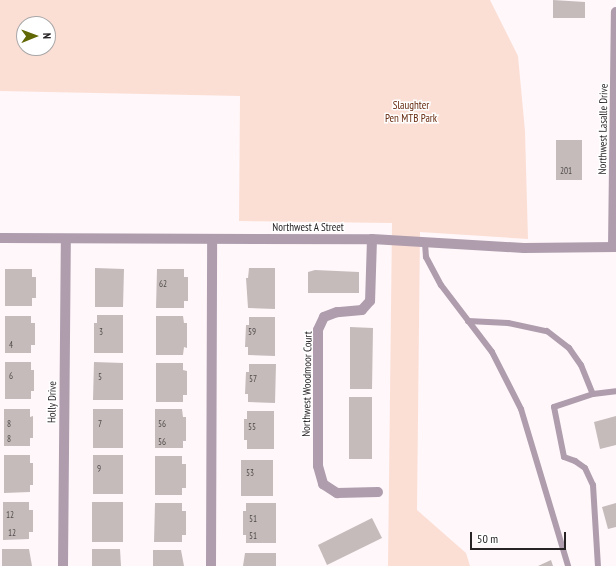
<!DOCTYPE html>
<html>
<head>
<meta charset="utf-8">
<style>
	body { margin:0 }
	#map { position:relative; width:616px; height:566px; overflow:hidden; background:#fff7fa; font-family:"PT Sans Narrow",sans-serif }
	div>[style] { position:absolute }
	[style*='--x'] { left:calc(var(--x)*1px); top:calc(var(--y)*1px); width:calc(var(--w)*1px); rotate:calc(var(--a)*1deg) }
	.green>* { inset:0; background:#fbdfd5 }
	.building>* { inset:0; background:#c5bbbb }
	.service>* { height:6px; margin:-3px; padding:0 3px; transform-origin:3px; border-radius:3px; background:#af9dad }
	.minor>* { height:10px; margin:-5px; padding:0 5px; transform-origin:5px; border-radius:5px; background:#af9dad }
	.tertiary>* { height:10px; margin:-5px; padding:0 5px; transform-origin:5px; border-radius:5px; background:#af9dad }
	span { translate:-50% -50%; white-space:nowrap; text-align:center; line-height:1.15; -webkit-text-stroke:3px #fff; paint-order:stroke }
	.number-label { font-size:9px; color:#4f4a4a }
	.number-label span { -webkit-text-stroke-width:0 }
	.park-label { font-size:11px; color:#66290e }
	.street-label { font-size:11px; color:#282425 }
	.north { position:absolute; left:16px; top:16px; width:40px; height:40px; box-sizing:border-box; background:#fff; border:1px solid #a9a7a8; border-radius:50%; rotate:89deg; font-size:11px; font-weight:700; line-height:16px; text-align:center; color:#282425 }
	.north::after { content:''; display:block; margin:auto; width:14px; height:18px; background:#616705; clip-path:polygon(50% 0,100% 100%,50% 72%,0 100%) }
	.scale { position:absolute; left:470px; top:532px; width:96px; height:18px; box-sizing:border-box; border:2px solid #282425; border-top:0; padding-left:5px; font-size:12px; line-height:14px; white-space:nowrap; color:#282425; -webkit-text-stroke:3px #fff; paint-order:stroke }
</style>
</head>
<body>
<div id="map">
	<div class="green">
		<div style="clip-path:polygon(evenodd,0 0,490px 0,518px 56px,525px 131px,528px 239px,420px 232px,417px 510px,466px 553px,470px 566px,388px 566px,392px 223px,239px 221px,240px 96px,0 91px,0 0,24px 24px,48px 24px,48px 48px,24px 48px,24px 24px)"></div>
	</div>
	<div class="building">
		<div style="clip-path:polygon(553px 0,585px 2px,585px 18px,553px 18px)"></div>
		<div style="clip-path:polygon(556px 140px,582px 140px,582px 180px,556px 180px)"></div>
		<div style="clip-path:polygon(95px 268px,124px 269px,123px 307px,95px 307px)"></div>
		<div style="clip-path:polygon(249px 268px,275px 268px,275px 309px,248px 308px,246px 278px,248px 278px)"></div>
		<div style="clip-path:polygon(5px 269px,32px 269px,32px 277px,36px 277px,36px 298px,32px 298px,32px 306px,5px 306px)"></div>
		<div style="clip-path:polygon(157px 269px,184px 269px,184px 277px,188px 277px,188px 301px,184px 301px,184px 308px,156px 308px)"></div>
		<div style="clip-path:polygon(315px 270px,359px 272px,359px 293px,308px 293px,308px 272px)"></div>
		<div style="clip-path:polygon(97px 315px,123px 315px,123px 353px,94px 353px,94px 323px,97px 323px)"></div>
		<div style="clip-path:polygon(5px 316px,31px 316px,31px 323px,35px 323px,35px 345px,31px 345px,31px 353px,5px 353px)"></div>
		<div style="clip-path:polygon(156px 316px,183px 316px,184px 323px,187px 323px,187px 348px,184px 347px,183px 355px,156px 355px)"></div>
		<div style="clip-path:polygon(249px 317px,275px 317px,275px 356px,248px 355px,248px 347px,245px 347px,246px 325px,249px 325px)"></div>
		<div style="clip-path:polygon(350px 327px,373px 328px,372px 389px,350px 389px)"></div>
		<div style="clip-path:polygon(5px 362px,31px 362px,31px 370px,34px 370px,34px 391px,31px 391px,31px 399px,5px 399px)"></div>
		<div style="clip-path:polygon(94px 362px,123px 363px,123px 400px,93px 400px)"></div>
		<div style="clip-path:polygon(156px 363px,183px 363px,183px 370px,187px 371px,187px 395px,183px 395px,183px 402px,156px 402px)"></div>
		<div style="clip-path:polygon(249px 364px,276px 364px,275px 403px,248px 402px,248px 394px,245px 394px,246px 372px,249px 372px)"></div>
		<div style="clip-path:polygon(349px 397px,372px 397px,372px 459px,349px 459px)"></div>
		<div style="clip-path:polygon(4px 409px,30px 409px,30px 417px,33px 416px,33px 438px,30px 438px,30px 446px,4px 446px)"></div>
		<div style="clip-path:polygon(93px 409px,123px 409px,123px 448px,93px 448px)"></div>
		<div style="clip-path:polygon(155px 409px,182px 409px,183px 417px,186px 417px,186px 441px,183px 441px,183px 448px,155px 448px)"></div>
		<div style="clip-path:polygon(247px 411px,274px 411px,274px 449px,247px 449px,247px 440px,244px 440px,244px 419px,247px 419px)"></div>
		<div style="clip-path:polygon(616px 416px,616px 445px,600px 449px,594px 422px)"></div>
		<div style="clip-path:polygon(4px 455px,30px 455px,30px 463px,33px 463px,33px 485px,30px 485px,30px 492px,4px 493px)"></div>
		<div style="clip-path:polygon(93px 455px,123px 455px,123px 494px,93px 494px)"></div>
		<div style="clip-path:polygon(155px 456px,182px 456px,182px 464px,186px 464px,186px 488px,182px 488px,182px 495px,155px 495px)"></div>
		<div style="clip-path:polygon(241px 460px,273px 460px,273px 496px,241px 496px)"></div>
		<div style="clip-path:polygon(3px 502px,29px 502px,29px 510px,33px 510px,33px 532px,29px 532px,29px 539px,3px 540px)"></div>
		<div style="clip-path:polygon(92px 502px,123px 502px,123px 542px,92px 542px)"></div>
		<div style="clip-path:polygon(155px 503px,182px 503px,182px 511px,186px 511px,186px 535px,182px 535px,182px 542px,154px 542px)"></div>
		<div style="clip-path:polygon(246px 503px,276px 503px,276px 543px,246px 543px,246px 535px,243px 535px,243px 511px,246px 511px)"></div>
		<div style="clip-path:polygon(616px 503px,616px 527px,608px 529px,602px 507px)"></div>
		<div style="clip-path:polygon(372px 518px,382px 538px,327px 565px,318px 545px)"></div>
		<div style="clip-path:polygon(2px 549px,29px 549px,32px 566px,2px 566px)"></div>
		<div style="clip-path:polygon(92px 549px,120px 549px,121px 566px,92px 566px)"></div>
		<div style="clip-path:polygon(153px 550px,181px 550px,184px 566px,153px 566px)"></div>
		<div style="clip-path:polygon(245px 553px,276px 553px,276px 566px,243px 566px)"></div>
		<div style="clip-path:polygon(551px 560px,553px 566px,538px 566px)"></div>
	</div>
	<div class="service">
		<div style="--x:425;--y:243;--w:14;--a:86"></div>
		<div style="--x:426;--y:257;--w:32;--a:62"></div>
		<div style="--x:441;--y:285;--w:84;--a:52.7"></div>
		<div style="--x:492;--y:352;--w:64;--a:63"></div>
		<div style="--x:521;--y:409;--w:164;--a:73.3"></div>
		<div style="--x:468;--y:321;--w:40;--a:2.9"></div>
		<div style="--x:508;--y:323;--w:40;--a:12"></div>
		<div style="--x:547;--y:331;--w:28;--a:38"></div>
		<div style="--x:569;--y:348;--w:21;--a:55"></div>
		<div style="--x:581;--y:365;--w:31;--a:68"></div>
		<div style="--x:593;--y:394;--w:41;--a:161.6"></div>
		<div style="--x:554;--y:407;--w:51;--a:78.7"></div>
		<div style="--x:564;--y:457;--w:12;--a:20"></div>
		<div style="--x:575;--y:461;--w:12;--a:35"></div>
		<div style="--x:585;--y:468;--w:19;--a:65"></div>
		<div style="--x:593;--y:485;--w:81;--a:86.5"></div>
		<div style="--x:593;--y:394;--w:23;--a:-7"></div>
	</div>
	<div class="minor">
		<div style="--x:372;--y:239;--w:62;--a:91.8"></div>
		<div style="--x:370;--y:301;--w:12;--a:132"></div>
		<div style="--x:362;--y:310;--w:25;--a:175"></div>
		<div style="--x:337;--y:312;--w:14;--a:159"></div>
		<div style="--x:324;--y:317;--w:14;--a:115"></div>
		<div style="--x:318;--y:330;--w:136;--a:90"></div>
		<div style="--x:318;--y:466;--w:19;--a:74"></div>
		<div style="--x:323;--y:484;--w:17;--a:33"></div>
		<div style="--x:337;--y:493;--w:41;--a:-1.4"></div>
		<div style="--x:613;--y:247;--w:235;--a:-89.3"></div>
		<div style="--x:63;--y:566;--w:327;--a:-89.5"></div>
		<div style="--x:211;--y:566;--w:327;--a:-89.8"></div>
	</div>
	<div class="tertiary">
		<div style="--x:0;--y:238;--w:372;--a:0.2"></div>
		<div style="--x:372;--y:239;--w:152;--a:3.4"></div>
		<div style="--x:524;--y:248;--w:92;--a:-0.6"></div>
	</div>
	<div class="number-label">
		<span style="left:566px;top:171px">201</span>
		<span style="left:163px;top:284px">62</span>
		<span style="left:101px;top:332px">3</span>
		<span style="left:252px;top:332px">59</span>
		<span style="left:11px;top:345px">4</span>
		<span style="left:11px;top:376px">6</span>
		<span style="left:100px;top:377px">5</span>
		<span style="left:253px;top:379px">57</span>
		<span style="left:9px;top:424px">8</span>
		<span style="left:100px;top:424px">7</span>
		<span style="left:162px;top:424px">56</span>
		<span style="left:252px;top:427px">55</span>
		<span style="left:9px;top:439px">8</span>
		<span style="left:162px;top:442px">56</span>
		<span style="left:99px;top:469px">9</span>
		<span style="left:250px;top:473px">53</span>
		<span style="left:10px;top:515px">12</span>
		<span style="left:253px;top:519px">51</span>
		<span style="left:12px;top:533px">12</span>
		<span style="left:253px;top:536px">51</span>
	</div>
	<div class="park-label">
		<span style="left:411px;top:112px">Slaughter<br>Pen MTB Park</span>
	</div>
	<div class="street-label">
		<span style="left:603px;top:129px;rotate:-89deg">Northwest Lasalle Drive</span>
		<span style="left:308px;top:227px">Northwest A Street</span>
		<span style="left:307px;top:384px;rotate:-89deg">Northwest Woodmoor Court</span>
		<span style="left:52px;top:402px;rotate:-89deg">Holly Drive</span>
	</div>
	<div class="north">N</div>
	<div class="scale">50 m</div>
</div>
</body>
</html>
